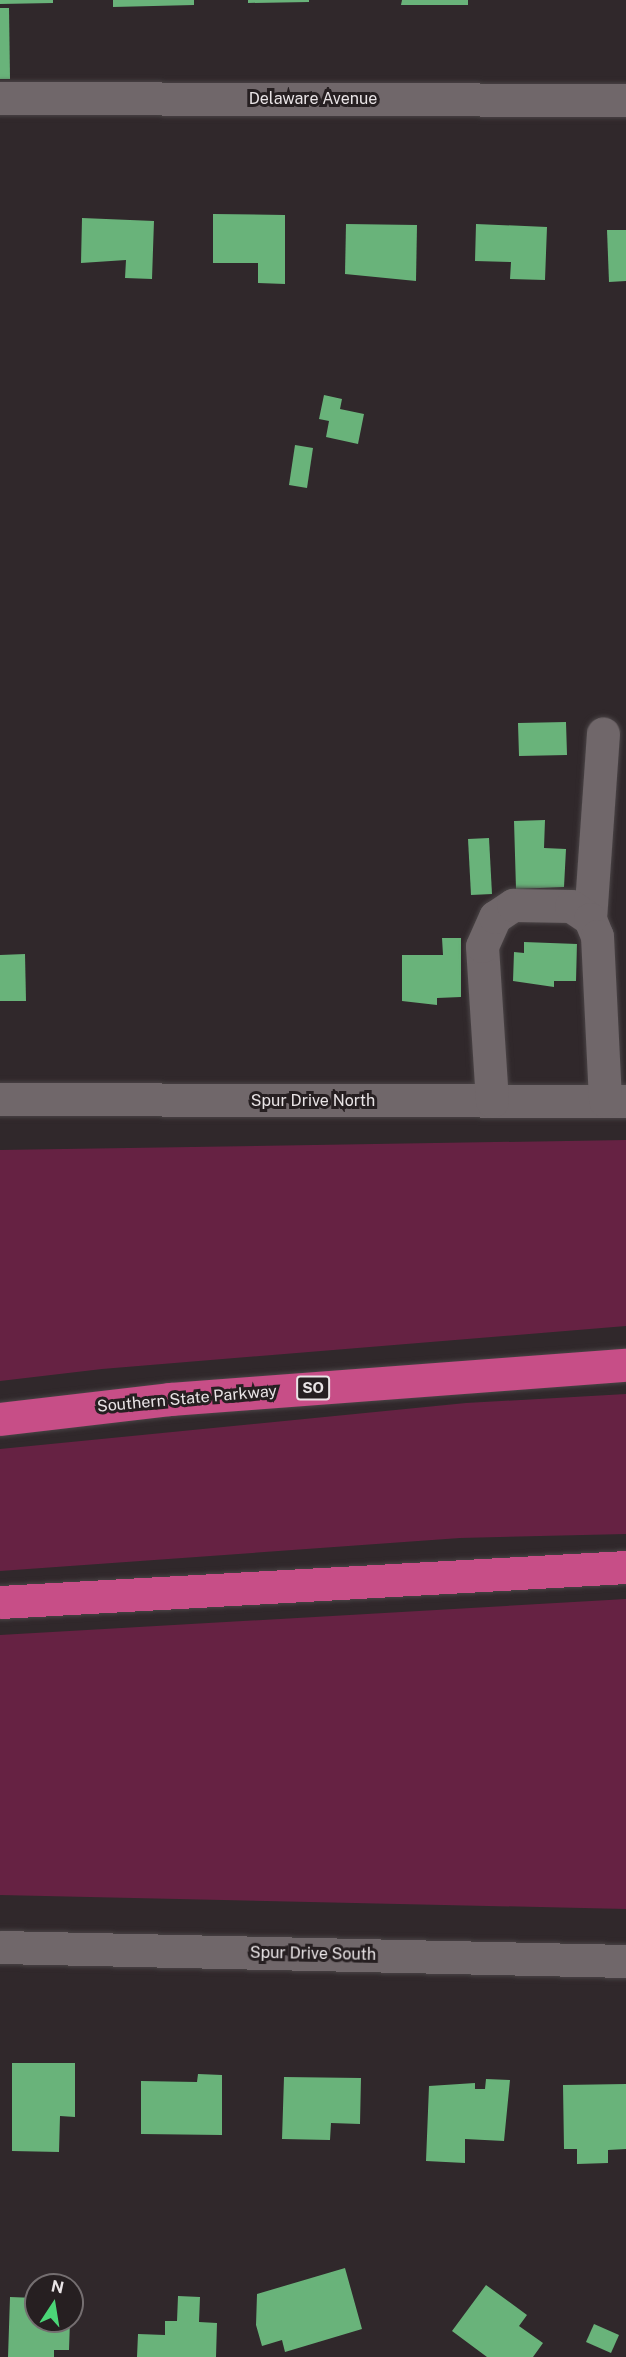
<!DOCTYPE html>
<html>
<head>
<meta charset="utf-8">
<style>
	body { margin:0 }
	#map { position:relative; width:626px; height:2357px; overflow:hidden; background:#30282b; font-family:"Public Sans",sans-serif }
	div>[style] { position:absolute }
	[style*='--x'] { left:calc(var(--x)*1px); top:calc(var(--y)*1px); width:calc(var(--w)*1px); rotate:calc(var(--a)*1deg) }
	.green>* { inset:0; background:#662243 }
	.building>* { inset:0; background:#69b37a }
	.roads { filter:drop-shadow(0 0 2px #4a4446) drop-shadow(0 0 2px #4a4446) }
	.minor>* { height:33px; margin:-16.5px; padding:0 16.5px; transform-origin:16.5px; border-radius:16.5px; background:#70676a }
	.highway>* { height:33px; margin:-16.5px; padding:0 16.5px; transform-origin:16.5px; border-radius:16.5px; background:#c74e87 }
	span { translate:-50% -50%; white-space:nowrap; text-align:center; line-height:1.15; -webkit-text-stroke:6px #261f21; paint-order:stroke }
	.shield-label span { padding:2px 4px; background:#261f21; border:2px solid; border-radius:4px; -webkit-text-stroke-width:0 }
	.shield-label { font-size:15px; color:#e9e4e6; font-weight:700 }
	.street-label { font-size:16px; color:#e9e4e6 }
	.north { position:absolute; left:24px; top:2273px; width:60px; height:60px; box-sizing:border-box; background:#261f21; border:2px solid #746e70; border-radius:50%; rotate:12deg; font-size:16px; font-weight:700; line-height:24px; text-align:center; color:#e9e4e6 }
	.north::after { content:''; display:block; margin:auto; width:21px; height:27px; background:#4bd677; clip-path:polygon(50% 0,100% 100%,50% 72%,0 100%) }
</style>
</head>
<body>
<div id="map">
	<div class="green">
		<div style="clip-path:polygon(626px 1140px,626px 1326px,102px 1369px,0 1381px,0 1150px)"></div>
		<div style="clip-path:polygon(626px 1394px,626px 1534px,460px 1538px,0 1571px,0 1449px,466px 1403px)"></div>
		<div style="clip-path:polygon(626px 1599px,626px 1909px,0 1895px,0 1635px)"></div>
	</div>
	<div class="building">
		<div style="clip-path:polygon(0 0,53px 0,53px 3px,0 4px)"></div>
		<div style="clip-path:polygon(113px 0,194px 0,194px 5px,113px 7px)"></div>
		<div style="clip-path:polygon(248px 0,309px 0,309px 2px,248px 3px)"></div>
		<div style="clip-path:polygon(402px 0,468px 0,468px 5px,401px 5px)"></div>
		<div style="clip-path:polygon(0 8px,9px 8px,10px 79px,0 79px)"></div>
		<div style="clip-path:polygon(213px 214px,285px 215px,285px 284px,258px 283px,258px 263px,213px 263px)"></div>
		<div style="clip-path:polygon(82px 218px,154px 221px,152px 279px,125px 278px,126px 260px,81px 263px)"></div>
		<div style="clip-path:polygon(346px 224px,417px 225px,416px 281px,345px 274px)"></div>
		<div style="clip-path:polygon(476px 224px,547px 227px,545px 280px,510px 279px,511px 262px,475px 261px)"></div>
		<div style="clip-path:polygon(607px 230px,626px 230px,626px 281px,609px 282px)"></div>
		<div style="clip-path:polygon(324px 395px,342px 399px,340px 409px,364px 414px,358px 444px,326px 437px,329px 421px,319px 419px)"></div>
		<div style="clip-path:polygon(295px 445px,313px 448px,307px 488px,289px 485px)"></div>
		<div style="clip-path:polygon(566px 722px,567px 755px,519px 756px,518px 723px)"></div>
		<div style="clip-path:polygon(545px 820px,544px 848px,566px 849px,564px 887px,516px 889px,514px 821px)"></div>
		<div style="clip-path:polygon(489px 838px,492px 894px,471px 895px,468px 839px)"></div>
		<div style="clip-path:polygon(442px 938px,461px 938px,461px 997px,437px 998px,437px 1005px,402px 1001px,402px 955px,443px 955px)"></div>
		<div style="clip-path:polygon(524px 942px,577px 944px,576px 981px,554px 981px,554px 987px,513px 981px,514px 952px,524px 953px)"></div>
		<div style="clip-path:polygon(25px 954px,26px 1001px,0 1001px,0 955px)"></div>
		<div style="clip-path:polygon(12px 2063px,75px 2063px,75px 2117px,60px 2116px,59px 2152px,12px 2151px)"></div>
		<div style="clip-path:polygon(198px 2074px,222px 2075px,222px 2135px,141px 2134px,141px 2081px,197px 2082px)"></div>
		<div style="clip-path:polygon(284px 2077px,361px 2078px,360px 2124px,331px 2123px,330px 2140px,282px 2139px)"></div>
		<div style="clip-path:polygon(486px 2079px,510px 2080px,504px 2141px,465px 2139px,465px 2163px,426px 2161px,429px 2086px,475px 2083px,475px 2089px,485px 2089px)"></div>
		<div style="clip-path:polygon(626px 2084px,626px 2149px,608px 2150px,608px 2163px,577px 2164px,577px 2149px,564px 2149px,563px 2085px)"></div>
		<div style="clip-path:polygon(345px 2268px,362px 2329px,285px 2352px,282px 2340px,262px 2346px,256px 2325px,257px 2294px)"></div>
		<div style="clip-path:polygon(486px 2285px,527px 2315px,519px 2326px,543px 2343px,533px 2357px,487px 2357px,452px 2331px)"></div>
		<div style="clip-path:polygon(178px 2296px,200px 2297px,199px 2322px,217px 2323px,216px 2357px,137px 2357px,138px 2334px,165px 2335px,165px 2321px,177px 2321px)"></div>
		<div style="clip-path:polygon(10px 2297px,36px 2298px,36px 2321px,70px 2321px,69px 2350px,54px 2350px,54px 2357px,8px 2357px)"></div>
		<div style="clip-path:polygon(594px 2324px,619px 2335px,611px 2353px,586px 2342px)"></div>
	</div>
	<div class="roads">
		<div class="minor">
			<div style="--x:0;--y:98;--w:626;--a:0.18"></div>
			<div style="--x:590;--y:919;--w:186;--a:-86"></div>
			<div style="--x:0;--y:1099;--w:626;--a:0.18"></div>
			<div style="--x:492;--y:1101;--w:155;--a:-93.7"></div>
			<div style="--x:482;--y:946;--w:32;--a:-66"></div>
			<div style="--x:495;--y:917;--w:22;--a:-34"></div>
			<div style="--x:513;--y:905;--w:58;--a:1"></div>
			<div style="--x:571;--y:906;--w:23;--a:34"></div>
			<div style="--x:590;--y:919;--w:18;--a:68"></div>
			<div style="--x:597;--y:936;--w:165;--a:87.2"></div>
			<div style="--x:0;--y:1947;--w:626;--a:1.28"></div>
		</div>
		<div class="highway">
			<div style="--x:0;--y:1419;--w:171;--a:-6.7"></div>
			<div style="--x:170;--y:1399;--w:457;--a:-4.3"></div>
			<div style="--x:0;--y:1602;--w:627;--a:-3.2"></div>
		</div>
	</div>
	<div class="shield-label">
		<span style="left:313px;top:1388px">SO</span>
	</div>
	<div class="street-label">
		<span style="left:313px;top:99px">Delaware Avenue</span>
		<span style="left:313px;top:1101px">Spur Drive North</span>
		<span style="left:187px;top:1399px;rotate:-5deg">Southern State Parkway</span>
		<span style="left:313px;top:1954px;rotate:1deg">Spur Drive South</span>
	</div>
	<div class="north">N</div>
</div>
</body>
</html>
